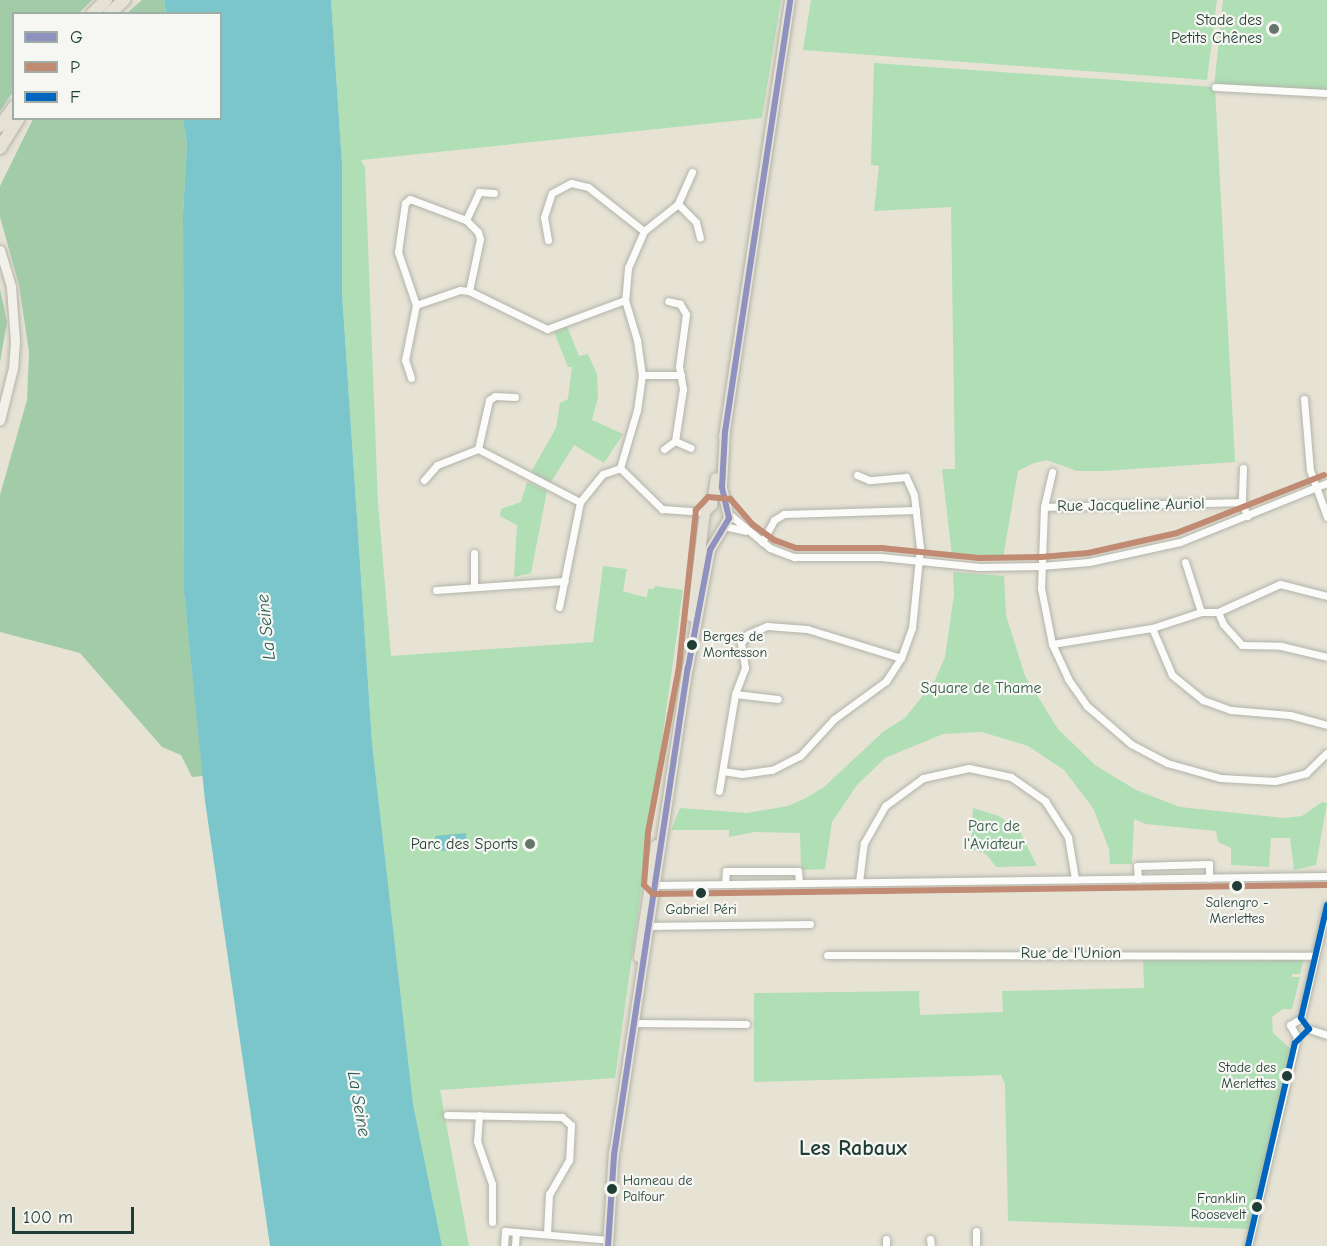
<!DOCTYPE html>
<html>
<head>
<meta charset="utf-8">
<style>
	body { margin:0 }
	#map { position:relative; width:1327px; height:1246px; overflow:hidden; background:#e6e3d5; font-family:"Comic Neue",sans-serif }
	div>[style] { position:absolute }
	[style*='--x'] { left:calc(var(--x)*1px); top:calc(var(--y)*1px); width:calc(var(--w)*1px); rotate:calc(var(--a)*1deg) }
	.green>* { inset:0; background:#b0deb5 }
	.forest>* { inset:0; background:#a2cca8 }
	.water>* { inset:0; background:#7ac6ca }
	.roads { filter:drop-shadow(0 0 2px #b2b3aa) drop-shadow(0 0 2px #b2b3aa) }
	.street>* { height:7px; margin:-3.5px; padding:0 3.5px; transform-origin:3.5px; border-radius:3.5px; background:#fbfbf9 }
	.secondary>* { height:9px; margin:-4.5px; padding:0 4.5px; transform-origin:4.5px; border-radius:4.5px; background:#f2f1e9 }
	.primary>* { height:10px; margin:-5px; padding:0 5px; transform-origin:5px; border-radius:5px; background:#e5e1d4 }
	.highway>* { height:12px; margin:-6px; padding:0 6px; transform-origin:6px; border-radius:6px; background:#e5e1d4 }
	.bus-1>* { height:6px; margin:-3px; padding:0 3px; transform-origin:3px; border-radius:3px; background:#8f92be }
	.bus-2>* { height:6px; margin:-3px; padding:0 3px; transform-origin:3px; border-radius:3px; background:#c08a73 }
	.bus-3>* { height:6px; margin:-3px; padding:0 3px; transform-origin:3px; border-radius:3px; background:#0065bd }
	.dots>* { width:16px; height:16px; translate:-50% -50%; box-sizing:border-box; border:3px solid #f6f6f2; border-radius:50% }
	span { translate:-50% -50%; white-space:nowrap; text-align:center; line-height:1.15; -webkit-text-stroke:4.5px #f6f6f2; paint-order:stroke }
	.bus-label { font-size:14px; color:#1f3d34 }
	.left { translate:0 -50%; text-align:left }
	.right { translate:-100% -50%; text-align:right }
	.poi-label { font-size:16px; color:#1f3d34 }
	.street-label { font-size:16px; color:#1f3d34 }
	.park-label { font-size:16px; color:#335c49 }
	.water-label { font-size:18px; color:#2a5c58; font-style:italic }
	.district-label { font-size:22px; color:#1f3d34; font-weight:700 }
	.legend { position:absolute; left:12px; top:12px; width:210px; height:108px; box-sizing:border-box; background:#f6f6f2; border:2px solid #a0aca6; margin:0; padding:8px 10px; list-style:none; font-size:18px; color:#1f3d34 }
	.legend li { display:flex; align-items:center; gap:12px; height:30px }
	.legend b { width:30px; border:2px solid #a0aca6 }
	.scale { position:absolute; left:12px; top:1207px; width:122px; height:27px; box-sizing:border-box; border:3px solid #1f3d34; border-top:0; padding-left:8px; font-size:18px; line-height:21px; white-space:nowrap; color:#1f3d34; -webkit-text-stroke:4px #f6f6f2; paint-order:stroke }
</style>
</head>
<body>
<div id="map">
	<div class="green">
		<div style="clip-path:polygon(331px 0,781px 0,762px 118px,361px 160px,365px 168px,378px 503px,391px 656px,593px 642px,603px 566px,627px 569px,623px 591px,636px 595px,647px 597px,648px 589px,654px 589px,655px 586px,683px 590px,615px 1078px,440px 1090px,469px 1246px,442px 1246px,413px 1104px,372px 743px,342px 293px,342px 164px)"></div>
		<div style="clip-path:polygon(811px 0,1217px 0,1207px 80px,803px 50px)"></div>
		<div style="clip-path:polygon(1223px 0,1327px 0,1327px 93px,1215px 88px,1235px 462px,1104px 471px,1077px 471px,1047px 460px,1034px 463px,1018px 471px,1003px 558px,952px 556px,942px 469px,955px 469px,951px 207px,874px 211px,879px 166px,871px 165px,874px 63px,1214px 87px)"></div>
		<div style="clip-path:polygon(567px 326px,579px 356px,588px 354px,597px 374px,598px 398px,592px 420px,623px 434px,604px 463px,574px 445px,551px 482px,531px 472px,556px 428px,560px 403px,568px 399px,572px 367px,568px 367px,554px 332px)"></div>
		<div style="clip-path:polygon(527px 482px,547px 491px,531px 573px,514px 577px,517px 525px,500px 516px,501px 509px,521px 502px)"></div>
		<div style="clip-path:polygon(953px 572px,1004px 576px,1006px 615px,1025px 676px,1058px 729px,1095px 765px,1136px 790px,1180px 807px,1284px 818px,1302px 816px,1322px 802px,1327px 803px,1316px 865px,1294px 870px,1290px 838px,1271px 838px,1269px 867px,1231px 865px,1231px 848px,1218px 842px,1216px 831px,1146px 824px,1134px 819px,1132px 864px,1110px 864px,1109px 849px,1093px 808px,1064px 770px,1028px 746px,982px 732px,943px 734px,885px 758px,857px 785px,832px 822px,825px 869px,801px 870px,800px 833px,755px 832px,729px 837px,729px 830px,671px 830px,680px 808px,747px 813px,788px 806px,806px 798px,824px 787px,884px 731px,905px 718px,935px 680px,945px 657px,954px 595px)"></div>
		<div style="clip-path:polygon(973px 808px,999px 816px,1020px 832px,1037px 866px,996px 867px,986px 854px,971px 849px)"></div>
		<div style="clip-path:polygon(1143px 954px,1304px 958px,1300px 974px,1292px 974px,1292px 977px,1300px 977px,1292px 1009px,1283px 1009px,1272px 1017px,1273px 1033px,1293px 1051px,1250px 1229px,1008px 1221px,1005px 1084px,1001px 1075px,754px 1082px,754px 993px,919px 991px,920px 1015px,1003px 1012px,1002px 991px,1144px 988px)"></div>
	</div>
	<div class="forest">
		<div style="clip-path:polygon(0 0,92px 0,79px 13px,14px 14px,13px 92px,0 111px)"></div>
		<div style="clip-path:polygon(142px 0,164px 0,166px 13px,127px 13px)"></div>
		<div style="clip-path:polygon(33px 119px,183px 119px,187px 144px,183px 213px,184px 593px,203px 776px,192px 777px,181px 755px,162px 747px,80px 653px,0 632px,0 495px,27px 400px,29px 352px,19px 285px,0 217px,0 186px)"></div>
		<div style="clip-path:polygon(0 289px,7px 322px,0 362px)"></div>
	</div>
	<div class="water">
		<div style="clip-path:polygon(164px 0,331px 0,342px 164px,342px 293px,372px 743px,413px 1104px,442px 1246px,270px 1246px,205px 801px,184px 593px,183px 213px,187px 144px,183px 119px,220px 118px,220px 14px,166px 13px)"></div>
		<div style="clip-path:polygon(466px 833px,467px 849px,437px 851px,435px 836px)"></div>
	</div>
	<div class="roads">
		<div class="street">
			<div style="--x:1215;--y:87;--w:112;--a:3.1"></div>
			<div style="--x:692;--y:172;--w:35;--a:114"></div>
			<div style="--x:678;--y:204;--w:25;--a:45"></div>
			<div style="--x:696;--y:222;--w:16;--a:76"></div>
			<div style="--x:678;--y:204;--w:43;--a:141.5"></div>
			<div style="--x:644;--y:231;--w:40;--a:113.4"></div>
			<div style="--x:628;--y:268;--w:32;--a:95"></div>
			<div style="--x:625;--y:300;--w:42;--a:73.3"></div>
			<div style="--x:637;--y:340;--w:35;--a:82"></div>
			<div style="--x:642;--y:375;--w:35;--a:98"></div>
			<div style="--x:637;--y:410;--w:60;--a:106.3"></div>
			<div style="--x:620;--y:468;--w:59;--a:44.3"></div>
			<div style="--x:662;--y:509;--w:43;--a:4"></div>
			<div style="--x:466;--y:220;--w:31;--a:-65"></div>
			<div style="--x:479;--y:192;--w:15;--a:4"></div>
			<div style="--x:548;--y:240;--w:23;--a:-100"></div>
			<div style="--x:544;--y:217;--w:25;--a:-72"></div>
			<div style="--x:552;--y:193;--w:21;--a:-28"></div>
			<div style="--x:571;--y:183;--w:17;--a:13"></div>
			<div style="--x:588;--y:187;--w:71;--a:38.2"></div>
			<div style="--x:416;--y:305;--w:46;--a:-18.8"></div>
			<div style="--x:460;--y:290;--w:9;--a:6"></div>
			<div style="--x:469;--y:291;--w:87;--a:26"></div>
			<div style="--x:547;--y:329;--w:83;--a:-20.4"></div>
			<div style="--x:642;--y:375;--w:39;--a:0"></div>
			<div style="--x:411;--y:378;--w:19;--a:-108"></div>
			<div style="--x:405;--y:360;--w:56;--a:-78.7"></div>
			<div style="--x:416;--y:305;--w:56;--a:-108.8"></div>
			<div style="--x:398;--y:252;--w:49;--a:-81.9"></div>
			<div style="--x:405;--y:203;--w:6;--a:-39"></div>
			<div style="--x:410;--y:199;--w:60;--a:20.6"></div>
			<div style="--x:466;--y:220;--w:17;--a:45"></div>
			<div style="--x:478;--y:232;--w:7;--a:74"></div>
			<div style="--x:480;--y:239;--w:53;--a:101.9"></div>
			<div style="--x:1304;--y:399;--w:71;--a:85.2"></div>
			<div style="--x:1310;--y:470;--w:50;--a:70.1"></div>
			<div style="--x:675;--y:441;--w:17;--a:24"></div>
			<div style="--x:478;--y:449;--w:115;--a:27.5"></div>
			<div style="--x:664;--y:449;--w:14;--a:-36"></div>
			<div style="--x:675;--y:441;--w:53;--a:-81.3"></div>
			<div style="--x:683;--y:389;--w:23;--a:-100"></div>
			<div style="--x:679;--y:366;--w:52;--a:-82.3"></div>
			<div style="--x:686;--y:314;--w:12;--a:-121"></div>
			<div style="--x:680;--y:304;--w:12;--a:-166"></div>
			<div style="--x:1243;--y:468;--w:34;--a:92"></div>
			<div style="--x:1242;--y:502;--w:15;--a:70"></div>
			<div style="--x:424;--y:480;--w:20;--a:-49"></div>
			<div style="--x:437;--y:465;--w:44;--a:-21.3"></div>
			<div style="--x:478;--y:449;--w:50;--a:-77.3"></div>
			<div style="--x:489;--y:400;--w:7;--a:-34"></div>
			<div style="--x:495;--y:396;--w:20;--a:3"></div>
			<div style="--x:1242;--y:502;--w:198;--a:178.6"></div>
			<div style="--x:1044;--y:507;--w:81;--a:92.1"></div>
			<div style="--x:1041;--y:588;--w:57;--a:78.9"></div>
			<div style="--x:1052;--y:644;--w:38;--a:65"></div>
			<div style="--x:1068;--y:679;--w:33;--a:55"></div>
			<div style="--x:1087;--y:706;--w:58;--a:40.8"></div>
			<div style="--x:1131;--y:744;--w:41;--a:27.8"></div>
			<div style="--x:1167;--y:763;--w:55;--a:15.8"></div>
			<div style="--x:1220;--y:778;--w:55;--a:3.1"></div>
			<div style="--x:1275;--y:781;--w:32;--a:-14"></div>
			<div style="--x:1306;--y:773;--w:29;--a:-44"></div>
			<div style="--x:1044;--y:507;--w:36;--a:-77"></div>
			<div style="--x:729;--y:514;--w:53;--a:39.7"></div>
			<div style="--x:770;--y:548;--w:26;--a:21"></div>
			<div style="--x:794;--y:557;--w:87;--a:0"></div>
			<div style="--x:881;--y:557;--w:99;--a:5.8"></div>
			<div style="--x:979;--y:567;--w:62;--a:-0.9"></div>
			<div style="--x:1041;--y:566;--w:48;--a:-4.8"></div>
			<div style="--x:1089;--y:562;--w:93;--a:-12.4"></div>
			<div style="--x:1180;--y:542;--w:158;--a:-21.9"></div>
			<div style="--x:724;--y:526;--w:22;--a:13"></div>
			<div style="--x:762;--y:542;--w:25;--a:-61"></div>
			<div style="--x:774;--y:520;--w:12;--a:-31"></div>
			<div style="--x:784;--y:514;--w:132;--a:-1.7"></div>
			<div style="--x:474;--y:553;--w:33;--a:90"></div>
			<div style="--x:1185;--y:562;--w:52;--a:72.3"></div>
			<div style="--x:436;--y:590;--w:129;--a:-4"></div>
			<div style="--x:559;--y:607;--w:107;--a:-78.7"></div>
			<div style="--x:580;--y:502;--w:36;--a:-51"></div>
			<div style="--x:603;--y:474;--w:18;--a:-19"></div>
			<div style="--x:1218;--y:612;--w:13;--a:67"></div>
			<div style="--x:1223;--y:624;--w:28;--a:48"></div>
			<div style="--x:1242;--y:645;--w:39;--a:1"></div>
			<div style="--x:1281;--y:646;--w:47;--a:13.4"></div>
			<div style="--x:1152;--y:628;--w:51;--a:66.9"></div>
			<div style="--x:1172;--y:675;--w:40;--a:39"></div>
			<div style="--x:1203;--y:700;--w:30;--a:20"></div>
			<div style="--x:1231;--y:710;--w:59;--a:4.8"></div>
			<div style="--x:1290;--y:715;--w:38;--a:15"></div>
			<div style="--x:1052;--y:644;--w:101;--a:-9.1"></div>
			<div style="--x:1152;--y:628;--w:52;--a:-18.1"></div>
			<div style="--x:1201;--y:612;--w:17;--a:0"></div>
			<div style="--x:1218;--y:612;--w:68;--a:-24.3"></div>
			<div style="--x:1280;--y:584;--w:49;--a:14.3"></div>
			<div style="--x:735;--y:694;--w:43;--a:6.6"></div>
			<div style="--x:723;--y:771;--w:19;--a:9"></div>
			<div style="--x:742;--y:774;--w:30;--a:-8"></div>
			<div style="--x:772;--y:770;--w:31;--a:-27"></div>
			<div style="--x:800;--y:756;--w:50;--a:-47.4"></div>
			<div style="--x:834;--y:719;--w:64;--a:-36.2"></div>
			<div style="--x:886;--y:681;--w:27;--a:-57"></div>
			<div style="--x:901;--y:658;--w:32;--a:-70"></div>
			<div style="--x:912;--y:628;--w:80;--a:-84.3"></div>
			<div style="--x:920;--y:548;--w:53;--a:-96.5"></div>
			<div style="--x:914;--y:495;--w:20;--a:-114"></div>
			<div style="--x:906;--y:477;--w:37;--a:175"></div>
			<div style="--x:869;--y:480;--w:13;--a:-157"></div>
			<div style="--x:719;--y:791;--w:98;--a:-80.6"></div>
			<div style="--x:735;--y:694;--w:28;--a:-69"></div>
			<div style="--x:745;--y:668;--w:25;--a:-99"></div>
			<div style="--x:741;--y:643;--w:11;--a:-52"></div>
			<div style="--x:748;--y:634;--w:21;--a:-23"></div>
			<div style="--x:767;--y:626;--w:40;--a:4.3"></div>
			<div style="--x:807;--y:629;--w:98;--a:17.1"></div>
			<div style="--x:1138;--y:879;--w:13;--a:-94"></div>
			<div style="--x:1137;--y:866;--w:72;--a:-1.6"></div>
			<div style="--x:1209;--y:864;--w:14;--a:90"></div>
			<div style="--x:859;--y:882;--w:39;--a:-83"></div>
			<div style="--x:864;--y:843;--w:43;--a:-60.4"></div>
			<div style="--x:885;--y:806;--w:47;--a:-36.4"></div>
			<div style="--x:923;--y:778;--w:47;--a:-12.3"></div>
			<div style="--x:969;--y:768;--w:43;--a:12.1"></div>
			<div style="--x:1011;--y:777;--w:42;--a:35.2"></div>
			<div style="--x:1045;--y:801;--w:43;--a:57.4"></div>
			<div style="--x:1068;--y:837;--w:43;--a:80.5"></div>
			<div style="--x:725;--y:884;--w:13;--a:-86"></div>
			<div style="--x:726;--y:871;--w:72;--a:0"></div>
			<div style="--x:798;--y:871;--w:12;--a:85"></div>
			<div style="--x:656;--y:885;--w:671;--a:-0.77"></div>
			<div style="--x:646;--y:926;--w:164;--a:-0.7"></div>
			<div style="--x:827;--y:955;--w:488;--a:0.1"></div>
			<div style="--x:1301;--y:1018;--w:116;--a:-77"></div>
			<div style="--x:635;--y:1023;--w:111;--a:0.5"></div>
			<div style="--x:1309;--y:1029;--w:19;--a:18"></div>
			<div style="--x:1297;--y:1037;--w:14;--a:-120"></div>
			<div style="--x:1290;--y:1025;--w:13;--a:-32"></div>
			<div style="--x:447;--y:1115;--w:115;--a:1"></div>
			<div style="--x:562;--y:1117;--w:12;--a:42"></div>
			<div style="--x:571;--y:1125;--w:35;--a:93"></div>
			<div style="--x:569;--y:1160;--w:39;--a:120"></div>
			<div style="--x:549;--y:1194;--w:40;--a:92.9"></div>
			<div style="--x:479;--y:1115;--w:26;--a:94"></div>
			<div style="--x:477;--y:1141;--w:46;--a:70.8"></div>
			<div style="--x:492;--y:1184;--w:38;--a:90"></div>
			<div style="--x:886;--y:1239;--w:7;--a:90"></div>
			<div style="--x:930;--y:1239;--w:7;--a:82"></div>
			<div style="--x:504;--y:1246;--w:15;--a:-86"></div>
			<div style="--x:505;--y:1231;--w:104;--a:4.9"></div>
			<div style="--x:515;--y:1246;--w:14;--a:-86"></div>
			<div style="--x:976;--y:1246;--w:15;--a:-90"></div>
			<div style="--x:1248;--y:1246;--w:215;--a:-76.8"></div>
		</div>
		<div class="secondary">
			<div style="--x:0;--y:250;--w:39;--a:73"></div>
			<div style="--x:11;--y:287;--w:54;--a:85.8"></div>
			<div style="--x:15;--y:341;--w:27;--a:94"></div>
			<div style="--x:13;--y:368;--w:54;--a:104"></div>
		</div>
		<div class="primary">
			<div style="--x:724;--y:437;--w:442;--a:-81.4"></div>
			<div style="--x:692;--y:617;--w:106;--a:-82.9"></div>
			<div style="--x:705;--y:512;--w:10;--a:-45"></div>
			<div style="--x:712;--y:505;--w:27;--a:-82"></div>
			<div style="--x:639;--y:957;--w:113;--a:-81.4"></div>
			<div style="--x:614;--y:1155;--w:493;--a:-81.4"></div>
			<div style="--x:688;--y:668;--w:120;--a:-79.4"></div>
			<div style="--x:710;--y:550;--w:37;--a:-59"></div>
			<div style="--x:729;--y:518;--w:32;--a:-103"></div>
			<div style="--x:722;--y:487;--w:55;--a:-86.9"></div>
			<div style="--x:608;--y:1246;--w:95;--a:-86.4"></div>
		</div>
		<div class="highway">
			<div style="--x:92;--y:14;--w:20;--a:-45"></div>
			<div style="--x:109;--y:14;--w:21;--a:-43"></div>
			<div style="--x:0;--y:126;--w:24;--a:-54"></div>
			<div style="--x:0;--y:148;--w:36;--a:-58"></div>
		</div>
	</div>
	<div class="bus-1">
		<div style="--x:608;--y:1246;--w:91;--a:-86.2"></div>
		<div style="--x:614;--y:1155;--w:493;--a:-81.4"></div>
		<div style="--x:688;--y:668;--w:120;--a:-79.4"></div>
		<div style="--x:710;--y:550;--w:37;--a:-59"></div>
		<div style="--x:729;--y:518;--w:32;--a:-103"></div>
		<div style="--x:722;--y:487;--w:55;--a:-86.9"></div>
		<div style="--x:725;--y:432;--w:437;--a:-81.4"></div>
	</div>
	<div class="bus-2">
		<div style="--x:1324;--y:475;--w:158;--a:158.5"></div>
		<div style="--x:1177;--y:533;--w:91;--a:167.3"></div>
		<div style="--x:1088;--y:553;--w:47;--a:175.1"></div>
		<div style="--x:1041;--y:557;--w:62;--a:179.1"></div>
		<div style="--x:979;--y:558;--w:98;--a:-174.1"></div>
		<div style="--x:882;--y:548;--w:86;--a:180"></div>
		<div style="--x:796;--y:548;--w:23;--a:-160"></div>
		<div style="--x:774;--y:540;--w:26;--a:-144"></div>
		<div style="--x:753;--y:525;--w:35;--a:-131"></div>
		<div style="--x:730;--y:499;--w:22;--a:-175"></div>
		<div style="--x:708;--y:497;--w:18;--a:133"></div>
		<div style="--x:696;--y:510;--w:158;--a:96.2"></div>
		<div style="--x:679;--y:667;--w:169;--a:100.6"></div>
		<div style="--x:648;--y:833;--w:52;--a:94.4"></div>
		<div style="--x:644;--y:885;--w:13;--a:45"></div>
		<div style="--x:653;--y:894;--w:674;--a:-0.77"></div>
	</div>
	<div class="bus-3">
		<div style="--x:1248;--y:1246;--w:208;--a:-77"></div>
		<div style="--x:1295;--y:1043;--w:20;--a:-45"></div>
		<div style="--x:1309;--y:1029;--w:14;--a:-126"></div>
		<div style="--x:1301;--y:1018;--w:116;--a:-77"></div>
	</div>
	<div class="dots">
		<div style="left:1274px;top:29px;background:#65776c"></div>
		<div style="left:692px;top:645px;background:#1f3d34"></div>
		<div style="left:530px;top:844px;background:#65776c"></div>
		<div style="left:1237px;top:886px;background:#1f3d34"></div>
		<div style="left:701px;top:893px;background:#1f3d34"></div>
		<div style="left:1287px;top:1076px;background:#1f3d34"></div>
		<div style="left:612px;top:1189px;background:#1f3d34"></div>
		<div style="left:1257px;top:1207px;background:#1f3d34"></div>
	</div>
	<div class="bus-label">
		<span class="left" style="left:703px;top:645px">Berges de<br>Montesson</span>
		<span style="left:1237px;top:911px">Salengro -<br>Merlettes</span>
		<span style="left:701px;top:910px">Gabriel Péri</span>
		<span class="right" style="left:1276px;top:1076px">Stade des<br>Merlettes</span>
		<span class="left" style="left:623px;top:1189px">Hameau de<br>Palfour</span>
		<span class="right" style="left:1246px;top:1207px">Franklin<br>Roosevelt</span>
	</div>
	<div class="poi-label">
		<span class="right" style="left:1262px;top:29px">Stade des<br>Petits Chênes</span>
		<span class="right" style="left:518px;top:844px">Parc des Sports</span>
	</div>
	<div class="street-label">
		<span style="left:1131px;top:505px;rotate:-1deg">Rue Jacqueline Auriol</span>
		<span style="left:1071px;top:953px">Rue de l'Union</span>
	</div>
	<div class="park-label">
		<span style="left:981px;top:688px">Square de Thame</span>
		<span style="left:994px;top:835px">Parc de<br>l'Aviateur</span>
	</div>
	<div class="water-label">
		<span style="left:267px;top:627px;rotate:-96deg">La Seine</span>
		<span style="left:358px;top:1104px;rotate:80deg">La Seine</span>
	</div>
	<div class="district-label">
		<span style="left:853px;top:1149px">Les Rabaux</span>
	</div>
	<ul class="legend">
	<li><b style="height:8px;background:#8f92be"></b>G</li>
	<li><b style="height:8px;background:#c08a73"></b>P</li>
	<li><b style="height:8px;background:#0065bd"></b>F</li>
	</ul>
	<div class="scale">100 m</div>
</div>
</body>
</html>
